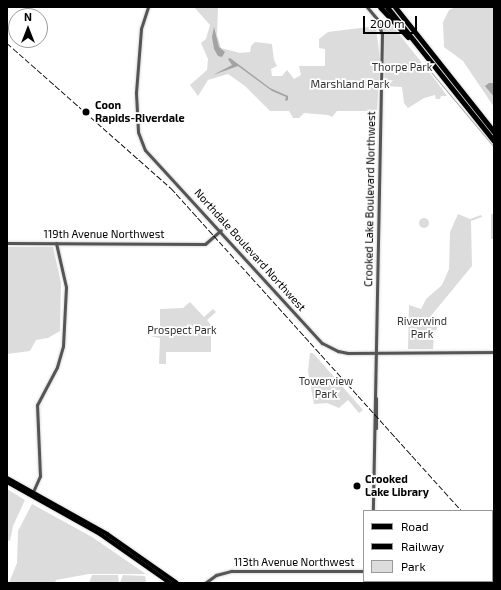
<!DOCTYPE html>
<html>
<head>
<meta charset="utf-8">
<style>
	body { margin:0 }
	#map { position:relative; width:501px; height:590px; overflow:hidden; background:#fff; font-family:"Exo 2",sans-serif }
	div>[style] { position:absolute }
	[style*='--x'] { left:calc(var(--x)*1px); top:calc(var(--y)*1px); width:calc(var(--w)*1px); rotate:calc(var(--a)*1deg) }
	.green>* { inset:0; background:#dcdcdc }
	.round { border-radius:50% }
	.water>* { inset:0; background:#a3a3a3 }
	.stream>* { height:1px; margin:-0.5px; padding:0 0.5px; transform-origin:0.5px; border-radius:0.5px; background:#a3a3a3 }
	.roads { filter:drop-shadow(0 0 1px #dbdbdb) drop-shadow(0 0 1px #dbdbdb) }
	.minor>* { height:3px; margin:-1.5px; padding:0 1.5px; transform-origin:1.5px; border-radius:1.5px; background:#555 }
	.major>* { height:4px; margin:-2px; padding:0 2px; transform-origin:2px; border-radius:2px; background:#000 }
	.highway>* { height:5px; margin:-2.5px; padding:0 2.5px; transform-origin:2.5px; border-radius:2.5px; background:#000 }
	.rail>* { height:1px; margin-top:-0.5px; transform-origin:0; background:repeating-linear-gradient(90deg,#000 0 6px,transparent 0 8px) }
	.dots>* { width:11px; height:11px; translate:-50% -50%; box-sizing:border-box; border:2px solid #fff; border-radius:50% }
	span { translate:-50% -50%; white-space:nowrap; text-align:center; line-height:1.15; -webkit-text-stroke:3.5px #fff; paint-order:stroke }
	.park-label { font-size:11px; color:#333 }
	.poi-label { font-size:11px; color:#000; font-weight:700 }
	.left { translate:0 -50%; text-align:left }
	.street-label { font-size:11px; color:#000 }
	.frame { position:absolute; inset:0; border:8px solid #000; pointer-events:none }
	.legend { position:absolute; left:363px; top:510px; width:130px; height:72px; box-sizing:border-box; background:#fff; border:1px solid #999; margin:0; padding:5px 7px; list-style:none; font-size:12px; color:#000 }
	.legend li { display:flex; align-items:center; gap:8px; height:20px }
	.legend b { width:20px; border:1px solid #999 }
	.north { position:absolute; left:8px; top:8px; width:40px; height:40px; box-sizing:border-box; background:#fff; border:1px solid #999; border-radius:50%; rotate:0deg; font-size:11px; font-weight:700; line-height:16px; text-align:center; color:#000 }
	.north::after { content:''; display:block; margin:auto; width:14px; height:18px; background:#000; clip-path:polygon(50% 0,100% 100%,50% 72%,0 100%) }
	.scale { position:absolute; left:363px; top:16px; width:54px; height:18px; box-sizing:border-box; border:2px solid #000; border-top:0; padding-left:5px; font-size:12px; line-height:14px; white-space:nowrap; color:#000; -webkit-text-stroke:3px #fff; paint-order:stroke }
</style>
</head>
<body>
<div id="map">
	<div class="green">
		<div style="clip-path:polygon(194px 7px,218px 7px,217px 35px,221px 48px,240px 53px,250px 52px,251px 46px,255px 42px,272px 44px,274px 60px,277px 66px,271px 69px,272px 76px,282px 76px,287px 70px,294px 79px,301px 75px,299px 66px,325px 66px,325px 49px,319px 48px,319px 39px,328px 32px,376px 26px,380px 61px,377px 111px,337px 111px,332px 117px,328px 115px,304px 113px,299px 118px,293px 118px,289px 111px,270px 111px,245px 86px,228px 74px,208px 80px,198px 96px,190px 85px,207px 70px,208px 59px,201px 43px,206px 39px,210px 25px)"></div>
		<div style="clip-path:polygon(456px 7px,494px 7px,494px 107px,463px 61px,444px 47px,443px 22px,449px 10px)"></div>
		<div style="clip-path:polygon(391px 24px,437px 82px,447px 96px,441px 96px,440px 99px,436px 99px,435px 95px,424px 98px,408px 108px,404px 103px,402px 87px,385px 86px,382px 25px)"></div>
		<div style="clip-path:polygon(458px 214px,470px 219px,481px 215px,482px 217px,471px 221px,472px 266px,430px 317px,439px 324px,434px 335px,433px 349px,408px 349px,409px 305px,421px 309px,426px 299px,442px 285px,449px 269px,450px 232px)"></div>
		<div style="clip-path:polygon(491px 214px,494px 214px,494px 239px,491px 239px)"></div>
		<div class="round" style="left:419px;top:218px;width:10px;height:10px"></div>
		<div style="clip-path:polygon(7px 247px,53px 247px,61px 283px,60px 331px,48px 338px,36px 340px,30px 351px,7px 354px)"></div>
		<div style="clip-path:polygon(190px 302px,204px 317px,213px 309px,216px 312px,207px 320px,211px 325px,211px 352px,166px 352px,166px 364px,159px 364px,160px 338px,150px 336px,160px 336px,160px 309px,183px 308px)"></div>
		<div style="clip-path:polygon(310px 353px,313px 353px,363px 410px,359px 413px,348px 400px,339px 408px,327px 403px,314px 404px,308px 371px)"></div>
		<div style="clip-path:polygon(7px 489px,25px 500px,13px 526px,10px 541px,7px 540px)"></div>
		<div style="clip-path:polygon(32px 504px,92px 537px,146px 574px,89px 574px,56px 580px,55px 583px,9px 583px,17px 563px,18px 531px)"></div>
		<div style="clip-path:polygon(92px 575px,118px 575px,119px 583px,89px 583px)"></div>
		<div style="clip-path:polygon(123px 575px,145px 576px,146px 581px,145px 583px,120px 583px)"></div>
	</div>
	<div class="water">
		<div style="clip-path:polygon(214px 27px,219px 47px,225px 52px,222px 57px,218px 56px,214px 49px,212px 37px)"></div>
		<div style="clip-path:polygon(230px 58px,270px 88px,288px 96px,288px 100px,285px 101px,286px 97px,272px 91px,238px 66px,213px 75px,232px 65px,228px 59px)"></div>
		<div style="clip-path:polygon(489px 83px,494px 83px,494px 97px,485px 86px)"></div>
	</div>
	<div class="stream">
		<div style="--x:426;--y:66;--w:106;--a:50"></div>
	</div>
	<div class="roads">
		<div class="minor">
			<div style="--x:148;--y:7;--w:23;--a:108"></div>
			<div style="--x:141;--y:29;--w:64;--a:94.5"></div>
			<div style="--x:136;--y:93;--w:39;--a:87"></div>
			<div style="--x:138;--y:132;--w:19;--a:69"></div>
			<div style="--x:145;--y:150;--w:262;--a:47.5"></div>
			<div style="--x:322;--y:343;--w:18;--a:27"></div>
			<div style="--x:338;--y:351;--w:10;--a:11"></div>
			<div style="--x:348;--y:353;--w:146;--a:-0.4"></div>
			<div style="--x:367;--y:7;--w:16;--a:50"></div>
			<div style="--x:377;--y:19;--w:16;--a:72"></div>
			<div style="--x:382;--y:34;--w:477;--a:91.1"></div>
			<div style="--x:7;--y:243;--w:198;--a:0.3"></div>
			<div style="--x:205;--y:244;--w:21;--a:-41"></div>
			<div style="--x:376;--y:428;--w:30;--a:-90"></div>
			<div style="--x:32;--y:494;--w:20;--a:-66"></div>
			<div style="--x:40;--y:476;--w:71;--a:-92.4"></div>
			<div style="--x:37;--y:405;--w:43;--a:-62.2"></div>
			<div style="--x:57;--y:367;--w:22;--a:-74"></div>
			<div style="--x:63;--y:346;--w:59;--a:-87.1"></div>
			<div style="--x:66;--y:287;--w:45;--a:-102.8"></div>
			<div style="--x:205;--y:583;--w:14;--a:-36"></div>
			<div style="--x:216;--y:575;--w:16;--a:-15"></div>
			<div style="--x:231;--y:571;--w:133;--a:0"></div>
			<div style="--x:371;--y:583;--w:2;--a:-63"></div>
		</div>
		<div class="major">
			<div style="--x:7;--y:478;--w:115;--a:29.2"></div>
			<div style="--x:107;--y:534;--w:85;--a:35"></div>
			<div style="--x:7;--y:482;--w:107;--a:29.2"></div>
			<div style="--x:100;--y:534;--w:85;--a:35"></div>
		</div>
		<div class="highway">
			<div style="--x:380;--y:7;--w:41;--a:47"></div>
			<div style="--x:387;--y:7;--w:171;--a:51.4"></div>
			<div style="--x:395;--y:7;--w:159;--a:51.6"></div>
		</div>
	</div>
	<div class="rail">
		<div style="--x:7;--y:43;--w:219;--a:41.5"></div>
		<div style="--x:171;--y:188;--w:435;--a:48"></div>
		<div style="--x:492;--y:544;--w:3;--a:45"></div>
	</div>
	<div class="dots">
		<div style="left:86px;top:112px;background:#000"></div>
		<div style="left:357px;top:486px;background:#000"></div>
	</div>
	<div class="park-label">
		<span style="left:402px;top:67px">Thorpe Park</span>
		<span style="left:350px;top:84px">Marshland Park</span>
		<span style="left:422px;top:328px">Riverwind<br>Park</span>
		<span style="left:182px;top:330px">Prospect Park</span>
		<span style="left:326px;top:388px">Towerview<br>Park</span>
	</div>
	<div class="poi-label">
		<span class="left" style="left:95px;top:112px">Coon<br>Rapids-Riverdale</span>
		<span class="left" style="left:365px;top:486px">Crooked<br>Lake Library</span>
	</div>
	<div class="street-label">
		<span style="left:370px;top:199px;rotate:-89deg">Crooked Lake Boulevard Northwest</span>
		<span style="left:104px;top:234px">119th Avenue Northwest</span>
		<span style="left:250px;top:250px;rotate:48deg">Northdale Boulevard Northwest</span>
		<span style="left:294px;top:562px">113th Avenue Northwest</span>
	</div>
	<div class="frame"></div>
	<ul class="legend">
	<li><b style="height:5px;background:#000"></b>Road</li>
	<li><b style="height:5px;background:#000"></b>Railway</li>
	<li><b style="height:11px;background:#dcdcdc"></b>Park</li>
	</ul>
	<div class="north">N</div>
	<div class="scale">200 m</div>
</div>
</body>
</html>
